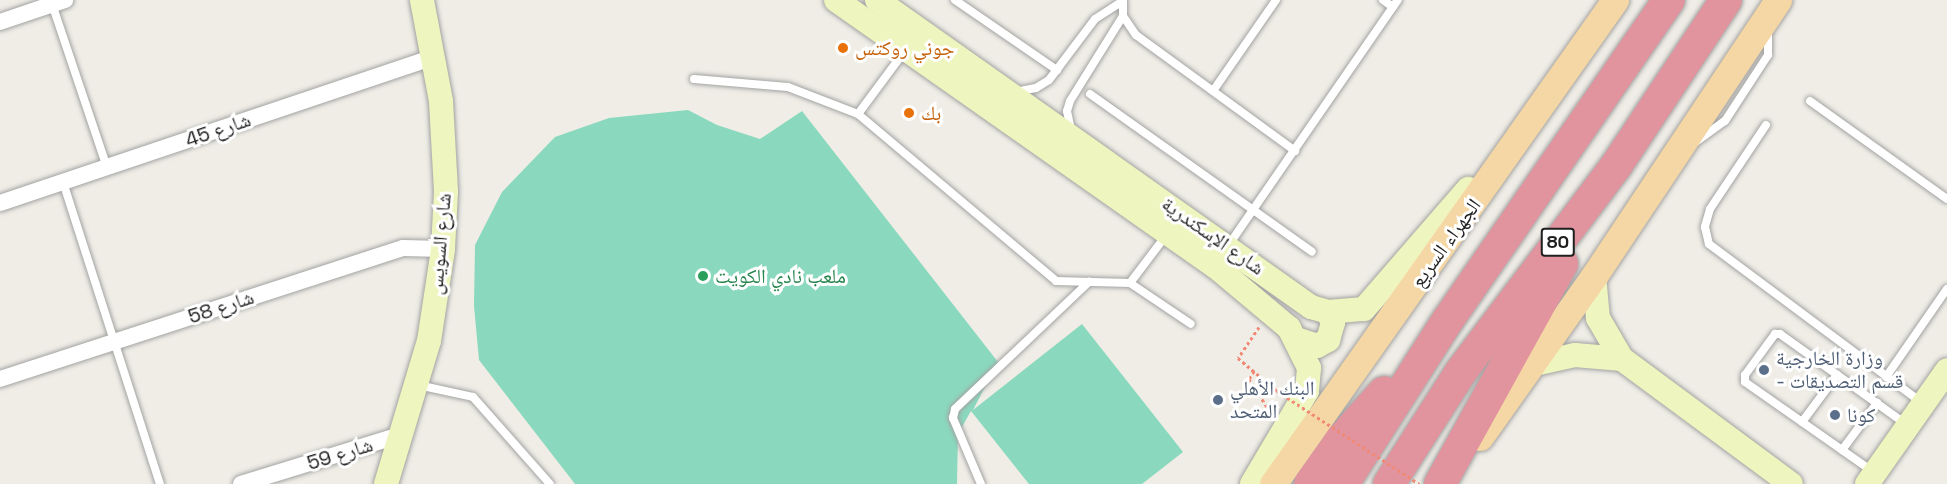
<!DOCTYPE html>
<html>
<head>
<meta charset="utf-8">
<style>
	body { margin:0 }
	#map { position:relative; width:1947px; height:484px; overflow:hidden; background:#efede6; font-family:"Space Grotesk","Noto Naskh Arabic",sans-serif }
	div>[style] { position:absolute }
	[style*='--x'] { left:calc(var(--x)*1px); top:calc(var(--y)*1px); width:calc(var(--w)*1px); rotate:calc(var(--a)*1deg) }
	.pitch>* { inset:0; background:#8ad9be }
	.path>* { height:3px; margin-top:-1.5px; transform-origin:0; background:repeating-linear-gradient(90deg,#f08976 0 3px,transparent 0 6px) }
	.roads { filter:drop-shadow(0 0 2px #a3a3a3) drop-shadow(0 0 2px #a3a3a3) }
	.lane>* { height:8px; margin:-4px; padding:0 4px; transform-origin:4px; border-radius:4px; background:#fff }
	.street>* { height:16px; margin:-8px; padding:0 8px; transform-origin:8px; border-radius:8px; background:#fff }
	.secondary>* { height:24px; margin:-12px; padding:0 12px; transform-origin:12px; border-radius:12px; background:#eff5be }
	.primary>* { height:27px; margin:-13.5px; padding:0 13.5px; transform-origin:13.5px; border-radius:13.5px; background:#f5d7a5 }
	.highway>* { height:32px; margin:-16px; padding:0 16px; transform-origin:16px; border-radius:16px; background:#e1949e }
	.path-bridge>* { height:3px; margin-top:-1.5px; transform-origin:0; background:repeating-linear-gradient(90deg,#f08976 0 3px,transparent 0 6px) }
	.dots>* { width:16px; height:16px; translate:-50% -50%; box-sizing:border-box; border:3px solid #fff; border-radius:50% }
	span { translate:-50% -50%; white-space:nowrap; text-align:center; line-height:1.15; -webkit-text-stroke:6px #fff; paint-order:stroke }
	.shield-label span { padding:2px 4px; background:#fff; border:2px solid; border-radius:4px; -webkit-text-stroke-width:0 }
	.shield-label { font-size:18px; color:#1f1f1f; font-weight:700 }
	.food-label { font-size:20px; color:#c56008 }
	.left { translate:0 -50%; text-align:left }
	.street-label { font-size:20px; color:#1f1f1f }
	.leisure-label { font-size:20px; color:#27864d }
	.service-label { font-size:20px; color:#4e5e75 }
</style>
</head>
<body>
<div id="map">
	<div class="pitch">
		<div style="clip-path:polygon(688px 110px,717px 125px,760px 139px,802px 111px,998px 362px,973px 410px,1082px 324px,1183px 452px,1142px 484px,1029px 484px,971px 411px,958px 434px,957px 484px,575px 484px,479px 360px,474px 306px,475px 245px,502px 192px,555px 137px,609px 118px)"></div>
	</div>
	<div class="path">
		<div style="--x:1259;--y:327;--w:37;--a:124"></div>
		<div style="--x:1238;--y:358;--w:51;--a:40.2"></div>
		<div style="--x:1254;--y:371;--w:9;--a:122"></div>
		<div style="--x:1249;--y:379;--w:40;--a:57.1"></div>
	</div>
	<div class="roads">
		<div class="lane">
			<div style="--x:955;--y:0;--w:124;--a:34.5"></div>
			<div style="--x:1123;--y:0;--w:16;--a:90"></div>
			<div style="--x:1123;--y:16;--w:23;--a:56"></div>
			<div style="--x:1136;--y:35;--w:197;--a:36.1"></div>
			<div style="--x:1383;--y:0;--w:12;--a:35"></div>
			<div style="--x:52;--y:4;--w:172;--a:71.4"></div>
			<div style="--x:694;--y:79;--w:94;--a:4.9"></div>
			<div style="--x:788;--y:87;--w:75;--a:21.1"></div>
			<div style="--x:858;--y:114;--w:259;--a:40.1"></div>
			<div style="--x:1056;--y:281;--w:74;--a:1.5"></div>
			<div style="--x:1130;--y:283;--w:73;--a:33.9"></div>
			<div style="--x:1213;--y:91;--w:111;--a:-55.3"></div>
			<div style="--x:1015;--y:92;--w:21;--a:-11"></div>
			<div style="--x:1036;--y:88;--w:15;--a:-32"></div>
			<div style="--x:1049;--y:80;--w:76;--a:-53"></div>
			<div style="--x:1095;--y:19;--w:33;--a:-33"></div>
			<div style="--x:1090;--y:94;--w:272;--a:35.4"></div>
			<div style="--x:1810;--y:101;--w:168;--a:35.6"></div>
			<div style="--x:858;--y:114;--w:77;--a:-53.4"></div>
			<div style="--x:1766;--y:125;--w:101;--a:123.7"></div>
			<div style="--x:1710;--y:209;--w:19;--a:106"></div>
			<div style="--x:1705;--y:227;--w:17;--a:77"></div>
			<div style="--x:1709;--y:244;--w:266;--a:36.7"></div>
			<div style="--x:1071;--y:130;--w:19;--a:-102"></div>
			<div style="--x:1067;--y:111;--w:10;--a:-73"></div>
			<div style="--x:1070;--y:101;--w:100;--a:-58.1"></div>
			<div style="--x:1693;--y:144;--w:39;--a:-36"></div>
			<div style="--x:1725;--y:121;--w:79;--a:-56.9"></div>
			<div style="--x:1768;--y:55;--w:27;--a:-90"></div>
			<div style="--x:63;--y:182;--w:317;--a:72.2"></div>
			<div style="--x:1228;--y:246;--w:299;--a:-55.4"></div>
			<div style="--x:1130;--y:283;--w:61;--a:-52.9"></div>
			<div style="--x:1886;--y:377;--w:107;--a:-55.3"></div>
			<div style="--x:418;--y:385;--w:56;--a:12.3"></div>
			<div style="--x:473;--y:397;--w:116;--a:48.5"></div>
			<div style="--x:1802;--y:422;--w:59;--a:-53.3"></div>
			<div style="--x:1842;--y:450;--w:59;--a:-53.3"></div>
			<div style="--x:1872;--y:471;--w:155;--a:-145"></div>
			<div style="--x:1745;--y:382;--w:7;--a:-90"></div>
			<div style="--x:1745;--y:375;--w:51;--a:-53.8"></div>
			<div style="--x:1775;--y:334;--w:5;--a:0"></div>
			<div style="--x:1780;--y:334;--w:156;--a:35.6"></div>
			<div style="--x:981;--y:484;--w:72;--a:-113"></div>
			<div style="--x:953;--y:418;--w:9;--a:-77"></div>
			<div style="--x:955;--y:409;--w:185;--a:-43.5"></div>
		</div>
		<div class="street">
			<div style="--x:0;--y:22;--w:69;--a:-18.7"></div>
			<div style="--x:0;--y:203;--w:459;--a:-18.6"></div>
			<div style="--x:0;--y:379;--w:424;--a:-18"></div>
			<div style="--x:403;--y:248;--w:40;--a:1.4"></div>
			<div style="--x:241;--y:484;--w:170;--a:-17.1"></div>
		</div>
		<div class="secondary">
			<div style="--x:836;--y:0;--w:463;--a:35.1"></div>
			<div style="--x:1215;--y:266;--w:97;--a:40"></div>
			<div style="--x:1289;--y:328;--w:45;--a:63.4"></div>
			<div style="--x:1309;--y:368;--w:23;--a:95"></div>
			<div style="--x:1307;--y:391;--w:108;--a:120.6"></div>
			<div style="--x:877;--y:0;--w:532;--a:35.27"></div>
			<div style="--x:1311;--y:307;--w:18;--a:16"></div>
			<div style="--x:1328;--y:312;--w:36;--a:-5"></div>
			<div style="--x:1364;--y:309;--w:159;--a:-49.1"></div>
			<div style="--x:1594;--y:276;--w:42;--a:84.6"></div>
			<div style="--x:1598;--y:318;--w:48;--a:59.7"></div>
			<div style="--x:1299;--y:340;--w:19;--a:18"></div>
			<div style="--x:1317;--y:346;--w:13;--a:-29"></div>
			<div style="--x:1328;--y:340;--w:18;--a:-74"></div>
			<div style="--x:1333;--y:323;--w:12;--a:-114"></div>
			<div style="--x:1530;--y:365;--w:46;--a:-12.5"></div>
			<div style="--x:1575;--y:355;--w:47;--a:4.9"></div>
			<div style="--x:1622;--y:359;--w:210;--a:36.5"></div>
			<div style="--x:386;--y:484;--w:149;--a:-73.3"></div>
			<div style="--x:429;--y:341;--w:93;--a:-81.3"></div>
			<div style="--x:443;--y:249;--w:58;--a:-87"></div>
			<div style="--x:446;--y:191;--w:90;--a:-93.2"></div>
			<div style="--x:441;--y:101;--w:103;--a:-100.7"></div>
			<div style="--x:1867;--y:484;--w:139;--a:-54.9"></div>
		</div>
		<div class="primary">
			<div style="--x:1480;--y:437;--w:197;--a:-54.7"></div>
			<div style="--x:1594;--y:276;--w:332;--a:-56.3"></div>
			<div style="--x:1273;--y:484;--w:593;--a:-54.75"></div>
		</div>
		<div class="highway">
			<div style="--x:1310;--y:484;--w:54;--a:-54.8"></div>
			<div style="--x:1341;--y:440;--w:64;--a:-48.1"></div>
			<div style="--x:1343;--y:484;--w:195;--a:-57.4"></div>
			<div style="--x:1448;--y:320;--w:389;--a:-55.4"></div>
			<div style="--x:1389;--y:484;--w:132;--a:-57.4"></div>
			<div style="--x:1460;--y:373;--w:259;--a:-53"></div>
			<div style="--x:1616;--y:166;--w:199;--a:-56.5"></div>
			<div style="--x:1440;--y:484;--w:252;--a:-61"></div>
		</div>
	</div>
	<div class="path-bridge">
		<div style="--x:1277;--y:391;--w:170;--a:33.2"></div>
	</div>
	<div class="dots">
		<div style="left:843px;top:48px;background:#e8710a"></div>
		<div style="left:909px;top:113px;background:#e8710a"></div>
		<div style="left:703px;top:276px;background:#2e9e5b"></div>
		<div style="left:1764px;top:370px;background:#5c6f8a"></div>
		<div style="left:1218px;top:400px;background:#5c6f8a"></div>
		<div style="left:1835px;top:415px;background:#5c6f8a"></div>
	</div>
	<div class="shield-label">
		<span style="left:1558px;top:242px">80</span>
	</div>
	<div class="food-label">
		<span class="left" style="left:855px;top:48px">جوني روكتس</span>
		<span class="left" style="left:921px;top:113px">بك</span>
	</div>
	<div class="street-label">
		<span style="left:218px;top:130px;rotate:-19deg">شارع 45</span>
		<span style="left:1213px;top:236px;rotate:35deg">شارع الإسكندرية</span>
		<span style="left:1446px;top:243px;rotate:-54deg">الجهراء السريع</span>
		<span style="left:440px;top:244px;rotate:-85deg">شارع السويس</span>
		<span style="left:221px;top:307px;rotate:-18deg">شارع 58</span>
		<span style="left:340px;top:454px;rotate:-17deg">شارع 59</span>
	</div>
	<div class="leisure-label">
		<span class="left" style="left:715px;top:276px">ملعب نادي الكويت</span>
	</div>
	<div class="service-label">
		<span class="left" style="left:1776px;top:370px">وزارة الخارجية<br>- قسم التصديقات</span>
		<span class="left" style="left:1230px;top:400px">البنك الأهلي<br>المتحد</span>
		<span class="left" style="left:1847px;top:415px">كونا</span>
	</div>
</div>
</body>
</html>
